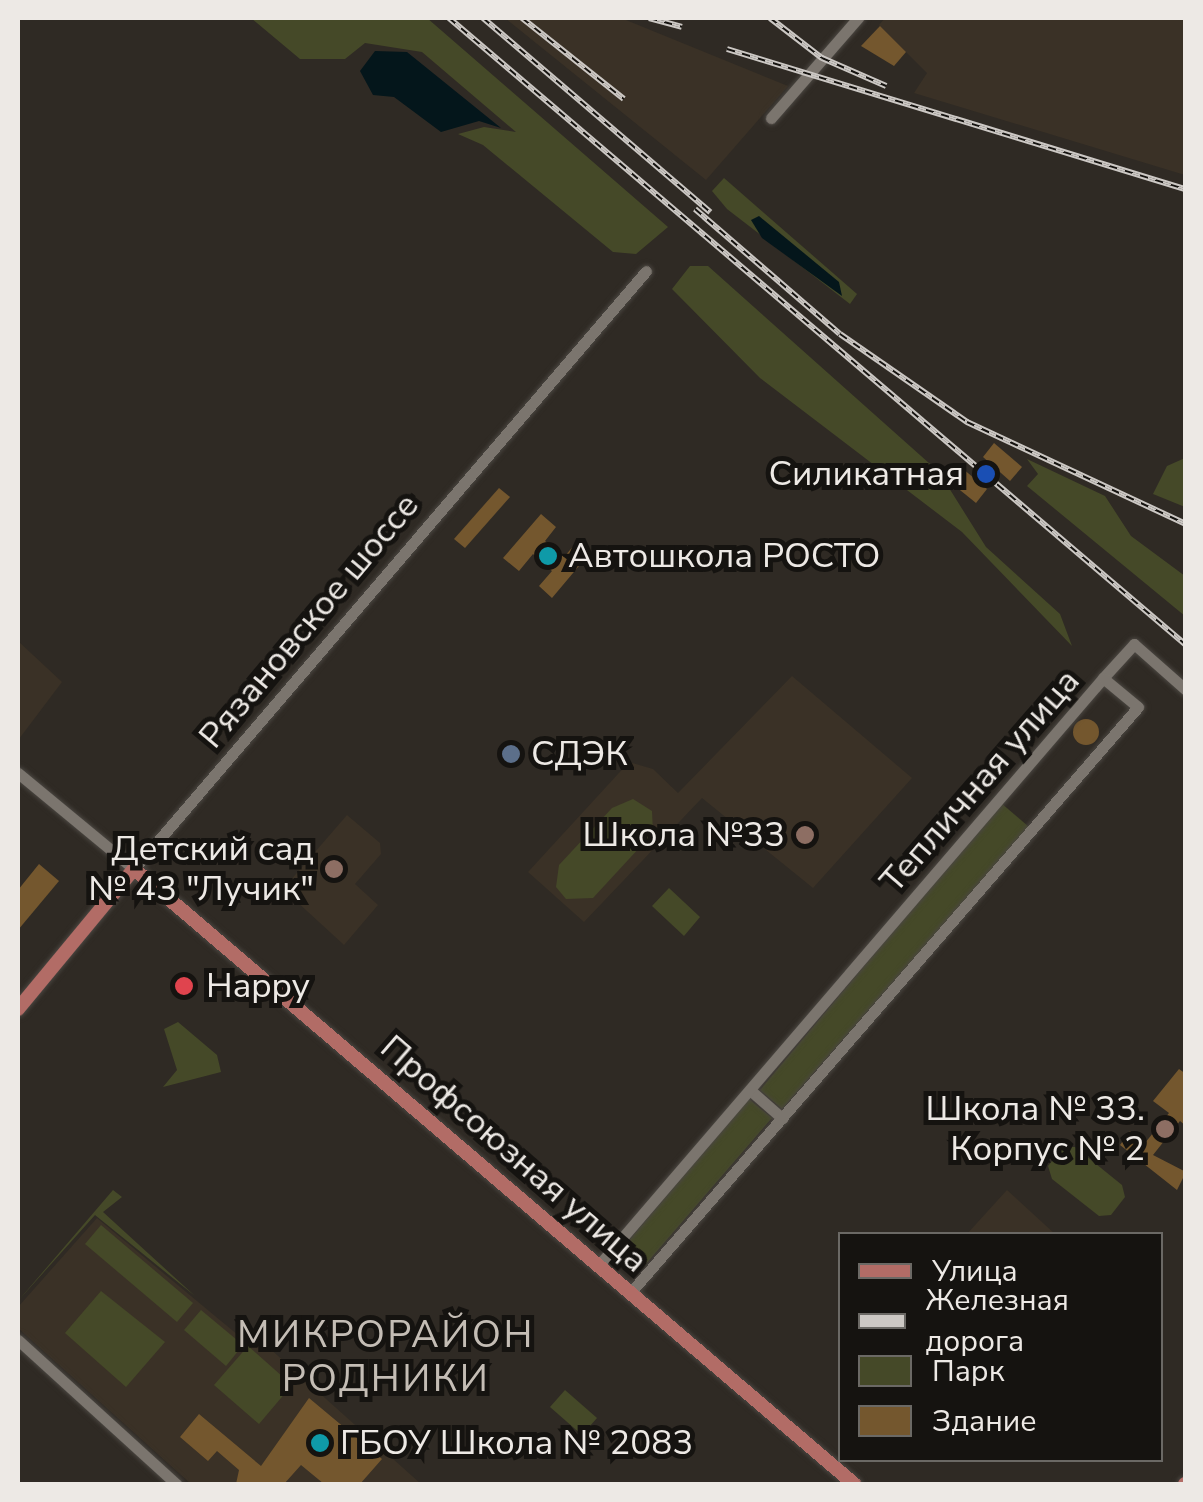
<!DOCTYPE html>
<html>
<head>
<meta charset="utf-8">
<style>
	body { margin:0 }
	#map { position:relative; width:1203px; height:1502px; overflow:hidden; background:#2f2a24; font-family:"Nunito Sans",sans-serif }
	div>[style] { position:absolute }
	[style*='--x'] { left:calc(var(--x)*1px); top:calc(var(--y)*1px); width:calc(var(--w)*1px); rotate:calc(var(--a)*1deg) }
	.built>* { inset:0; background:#3a3126 }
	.green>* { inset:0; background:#454928 }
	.water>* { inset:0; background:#04161b }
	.building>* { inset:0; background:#74572e }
	.round { border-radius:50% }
	.roads { filter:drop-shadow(0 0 2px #4a4641) drop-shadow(0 0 2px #4a4641) }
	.minor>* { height:11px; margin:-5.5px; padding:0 5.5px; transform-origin:5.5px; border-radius:5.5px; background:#7b756e }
	.major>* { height:14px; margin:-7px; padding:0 7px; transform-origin:7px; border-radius:7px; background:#b26c66 }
	.rail>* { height:6px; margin-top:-3px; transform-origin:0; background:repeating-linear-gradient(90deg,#151310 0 8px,#ccc8c4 0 16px); box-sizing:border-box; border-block:2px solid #ccc8c4 }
	.dots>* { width:28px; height:28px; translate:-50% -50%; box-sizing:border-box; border:5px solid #151310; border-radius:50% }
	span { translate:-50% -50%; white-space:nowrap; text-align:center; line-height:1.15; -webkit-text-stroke:10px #151310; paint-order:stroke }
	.poi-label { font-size:35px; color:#ede9e5 }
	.right { translate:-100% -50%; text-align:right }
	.left { translate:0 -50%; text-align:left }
	.street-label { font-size:35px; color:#ede9e5 }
	.neighbourhood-label { font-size:38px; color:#c4bdb5; letter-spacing:2.5px }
	.frame { position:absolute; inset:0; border:20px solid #ede9e5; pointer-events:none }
	.legend { position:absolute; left:838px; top:1232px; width:325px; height:230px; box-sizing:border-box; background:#151310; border:2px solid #6b6965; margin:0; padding:12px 18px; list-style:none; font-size:30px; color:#ede9e5 }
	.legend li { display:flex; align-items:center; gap:20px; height:50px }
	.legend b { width:50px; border:2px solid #6b6965 }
</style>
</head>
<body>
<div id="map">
	<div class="built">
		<div style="clip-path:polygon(505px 18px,621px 18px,788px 86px,706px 180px)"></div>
		<div style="clip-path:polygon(885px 18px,1185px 18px,1185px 175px,914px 93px,927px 73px,879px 25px)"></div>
		<div style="clip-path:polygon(18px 641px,62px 682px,19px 739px,18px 738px)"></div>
		<div style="clip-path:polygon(792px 676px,912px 778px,813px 888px,702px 798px,584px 922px,528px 872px,629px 762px,653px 769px,678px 793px)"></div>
		<div style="clip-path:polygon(347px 815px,380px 843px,381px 854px,355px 884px,378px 905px,344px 945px,283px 889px)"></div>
		<div style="clip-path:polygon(1007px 1190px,1055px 1234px,967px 1234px)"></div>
		<div style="clip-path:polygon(97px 1218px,250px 1345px,258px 1338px,421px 1484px,191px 1484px,18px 1328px,18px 1307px)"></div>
	</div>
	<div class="green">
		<div style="clip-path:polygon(251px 18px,427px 18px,668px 227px,636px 254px,613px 252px,483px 145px,458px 134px,484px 127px,516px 132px,422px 52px,365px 43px,345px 59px,300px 59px)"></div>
		<div style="clip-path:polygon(724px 178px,857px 294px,850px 304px,727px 209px,712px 191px)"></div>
		<div style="clip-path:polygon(690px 266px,708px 266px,939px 472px,986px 547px,1060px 614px,1072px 646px,962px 532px,760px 378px,672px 289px)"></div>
		<div style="clip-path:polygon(1185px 458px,1185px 507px,1153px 494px,1167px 466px)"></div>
		<div style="clip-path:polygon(1027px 459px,1105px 496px,1131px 536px,1185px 576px,1185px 616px,1027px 486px,1038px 474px)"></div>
		<div style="clip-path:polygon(633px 799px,652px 811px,653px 833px,593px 898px,566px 899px,556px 887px,559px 865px,612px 808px)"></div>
		<div style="clip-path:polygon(1001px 803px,1029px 827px,782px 1109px,760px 1090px)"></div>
		<div style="clip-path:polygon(669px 888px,700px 917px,684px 936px,652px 906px)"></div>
		<div style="clip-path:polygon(178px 1022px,217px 1055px,221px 1072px,163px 1087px,177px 1070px,164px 1029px)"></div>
		<div style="clip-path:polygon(749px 1099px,772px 1118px,640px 1271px,619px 1252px)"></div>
		<div style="clip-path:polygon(1063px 1147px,1075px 1147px,1122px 1185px,1125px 1197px,1111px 1215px,1099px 1216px,1052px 1179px,1048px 1166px)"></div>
		<div style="clip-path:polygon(113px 1190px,122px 1197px,103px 1212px,195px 1296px,95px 1215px,18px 1301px)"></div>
		<div style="clip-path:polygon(101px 1225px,193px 1303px,177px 1322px,85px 1244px)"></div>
		<div style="clip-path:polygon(101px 1291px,165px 1342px,126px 1387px,65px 1333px)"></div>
		<div style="clip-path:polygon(201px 1310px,243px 1345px,226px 1366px,184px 1330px)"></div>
		<div style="clip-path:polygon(248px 1346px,292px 1385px,259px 1424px,214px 1385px)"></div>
		<div style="clip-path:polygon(565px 1390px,597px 1418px,582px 1435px,550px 1407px)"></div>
	</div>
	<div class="water">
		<div style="clip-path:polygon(375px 51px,407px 52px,501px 128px,479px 121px,441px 132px,394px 97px,373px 95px,360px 71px)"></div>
		<div style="clip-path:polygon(759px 216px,839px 282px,842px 296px,762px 238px,751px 220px)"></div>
	</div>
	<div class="building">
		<div style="clip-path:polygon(880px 26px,906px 52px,894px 66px,861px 46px)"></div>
		<div style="clip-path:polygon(994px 443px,1022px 467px,1010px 481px,983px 457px)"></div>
		<div style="clip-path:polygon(962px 468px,987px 489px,976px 503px,950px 482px)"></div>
		<div style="clip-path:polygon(499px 488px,510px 497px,465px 548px,454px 539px)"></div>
		<div style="clip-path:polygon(541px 514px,556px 527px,545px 541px,564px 557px,576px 543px,589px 554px,552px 598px,539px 586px,552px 571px,533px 554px,519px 571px,503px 558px)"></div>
		<div class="round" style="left:1073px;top:719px;width:26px;height:26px"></div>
		<div style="clip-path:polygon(39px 864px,59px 881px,18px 930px,18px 890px)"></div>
		<div style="clip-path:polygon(1179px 1069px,1186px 1074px,1186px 1126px,1180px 1121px,1153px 1155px,1186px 1172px,1177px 1190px,1120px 1145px,1130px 1131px,1145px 1143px,1169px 1113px,1153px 1101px)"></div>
		<div style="clip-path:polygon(309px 1398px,382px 1459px,360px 1484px,324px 1484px,301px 1465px,284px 1484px,236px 1484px,239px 1470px,217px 1451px,208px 1461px,180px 1437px,199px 1414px,261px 1466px)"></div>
	</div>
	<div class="roads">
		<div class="minor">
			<div style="--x:771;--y:118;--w:133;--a:-49"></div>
			<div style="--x:1103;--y:678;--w:46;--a:-47.6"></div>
			<div style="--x:1134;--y:644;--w:69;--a:41.5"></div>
			<div style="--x:18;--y:773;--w:151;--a:39.6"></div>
			<div style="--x:134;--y:869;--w:787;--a:-49.43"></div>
			<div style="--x:750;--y:1090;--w:43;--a:41.2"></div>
			<div style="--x:598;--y:1266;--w:775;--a:-49.34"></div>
			<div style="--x:1103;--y:678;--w:45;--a:39.6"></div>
			<div style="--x:1138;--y:707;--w:776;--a:130.92"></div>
			<div style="--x:18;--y:1340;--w:214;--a:42.3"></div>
		</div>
		<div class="major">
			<div style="--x:18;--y:1009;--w:182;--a:-50.4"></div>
			<div style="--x:134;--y:869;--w:947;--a:40.5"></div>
			<div style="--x:1185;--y:1484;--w:1;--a:0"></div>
		</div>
	</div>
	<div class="rail">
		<div style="--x:449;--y:18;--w:968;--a:40.39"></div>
		<div style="--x:483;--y:18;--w:299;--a:40.5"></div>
		<div style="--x:522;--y:18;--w:130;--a:38.5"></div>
		<div style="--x:649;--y:18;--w:34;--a:15"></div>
		<div style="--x:770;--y:18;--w:66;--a:37.6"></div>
		<div style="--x:822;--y:58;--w:70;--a:23.6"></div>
		<div style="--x:727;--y:49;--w:480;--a:17"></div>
		<div style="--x:695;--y:209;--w:191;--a:40.8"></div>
		<div style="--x:840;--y:334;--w:155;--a:34.7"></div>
		<div style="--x:967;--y:422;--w:242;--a:25"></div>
	</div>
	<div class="dots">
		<div style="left:986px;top:474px;background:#1a4fb4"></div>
		<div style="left:548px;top:556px;background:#0f9aa8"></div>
		<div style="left:511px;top:754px;background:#5c6f8a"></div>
		<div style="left:805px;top:835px;background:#8d6e63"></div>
		<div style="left:334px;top:869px;background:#8d6e63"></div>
		<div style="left:184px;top:986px;background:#e0444e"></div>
		<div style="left:1165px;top:1129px;background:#8d6e63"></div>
		<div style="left:320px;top:1443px;background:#0f9aa8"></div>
	</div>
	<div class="poi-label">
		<span class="right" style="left:964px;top:474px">Силикатная</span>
		<span class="left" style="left:568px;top:556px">Автошкола РОСТО</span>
		<span class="left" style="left:531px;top:754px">СДЭК</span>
		<span class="right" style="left:785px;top:835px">Школа №33</span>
		<span class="right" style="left:314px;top:869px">Детский сад<br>№ 43 "Лучик"</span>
		<span class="left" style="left:206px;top:986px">Happy</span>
		<span class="right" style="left:1145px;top:1129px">Школа № 33.<br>Корпус № 2</span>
		<span class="left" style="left:340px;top:1443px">ГБОУ Школа № 2083</span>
	</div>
	<div class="street-label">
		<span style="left:309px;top:621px;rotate:-50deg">Рязановское шоссе</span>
		<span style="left:980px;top:781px;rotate:-49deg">Тепличная улица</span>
		<span style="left:514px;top:1154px;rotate:41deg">Профсоюзная улица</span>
	</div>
	<div class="neighbourhood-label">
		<span style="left:386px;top:1357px">МИКРОРАЙОН<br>РОДНИКИ</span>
	</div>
	<div class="frame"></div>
	<ul class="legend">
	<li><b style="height:12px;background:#b26c66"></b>Улица</li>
	<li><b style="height:12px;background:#ccc8c4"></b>Железная дорога</li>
	<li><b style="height:28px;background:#454928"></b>Парк</li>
	<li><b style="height:28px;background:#74572e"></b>Здание</li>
	</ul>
</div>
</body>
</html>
